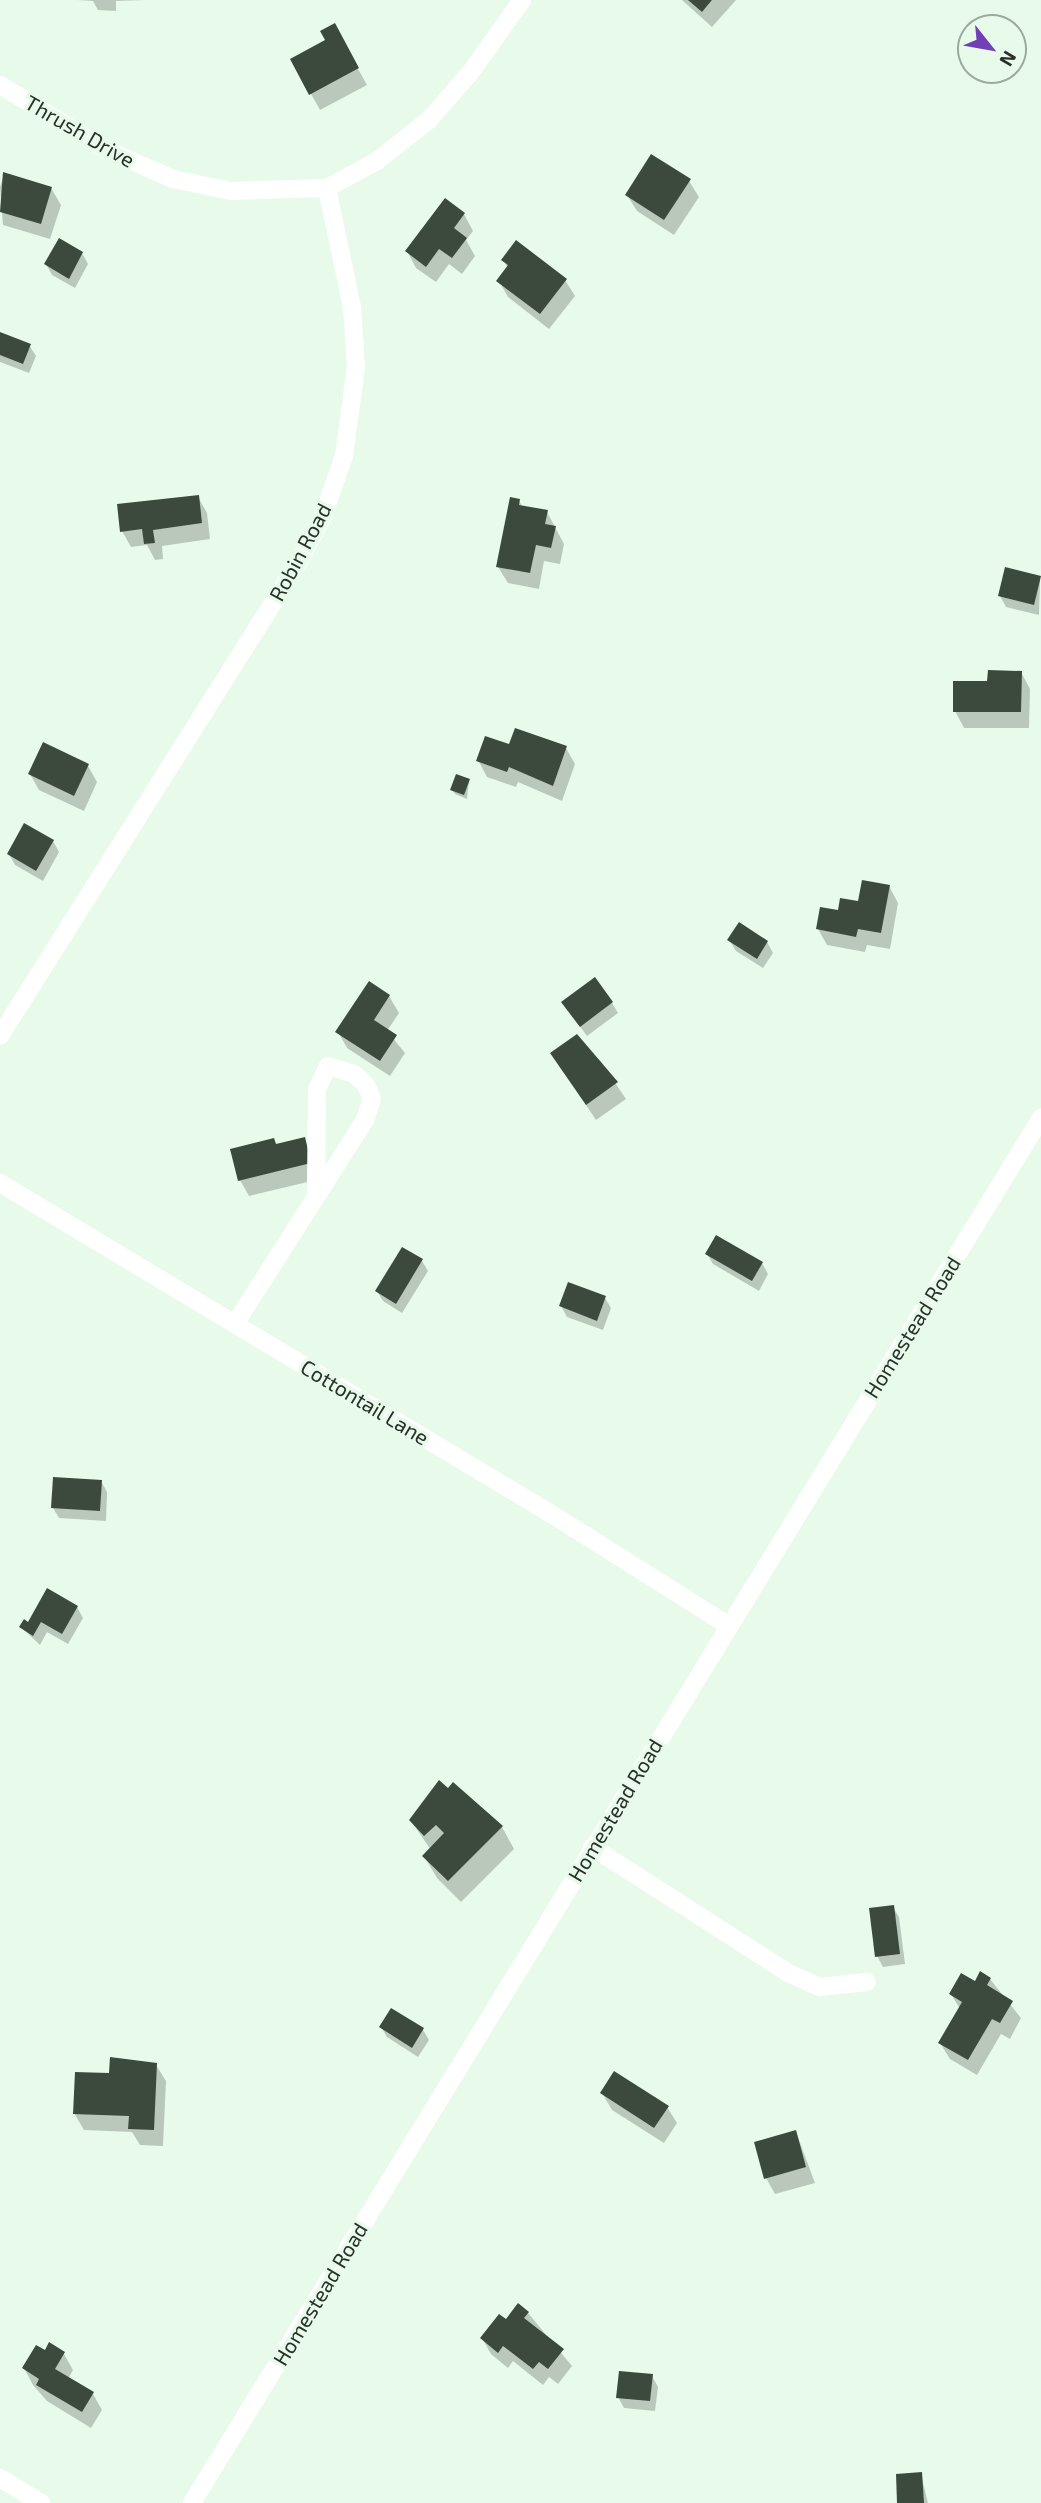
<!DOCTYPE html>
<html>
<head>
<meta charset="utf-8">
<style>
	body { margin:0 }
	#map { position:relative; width:1041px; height:2503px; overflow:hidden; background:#e8fbea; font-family:"Exo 2",sans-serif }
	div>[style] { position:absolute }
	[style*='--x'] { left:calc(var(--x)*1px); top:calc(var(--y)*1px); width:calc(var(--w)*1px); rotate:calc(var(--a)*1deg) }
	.shadow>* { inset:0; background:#0003 }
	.building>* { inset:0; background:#3b4a3d }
	.minor>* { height:18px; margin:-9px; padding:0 9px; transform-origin:9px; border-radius:9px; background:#fff }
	span { translate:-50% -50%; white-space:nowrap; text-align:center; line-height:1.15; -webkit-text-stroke:7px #e8fbea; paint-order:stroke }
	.street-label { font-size:21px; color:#29302a }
	.north { position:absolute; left:957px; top:14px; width:70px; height:70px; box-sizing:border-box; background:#e8fbea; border:2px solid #9caa9d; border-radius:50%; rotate:121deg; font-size:19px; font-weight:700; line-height:28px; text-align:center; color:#29302a }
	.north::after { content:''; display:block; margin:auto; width:24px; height:32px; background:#7140b7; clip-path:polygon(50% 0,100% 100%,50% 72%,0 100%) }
</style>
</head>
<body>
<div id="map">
	<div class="shadow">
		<div style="clip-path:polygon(77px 0,146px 0,116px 1px,116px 11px,98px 10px,93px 1px)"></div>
		<div style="clip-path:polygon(682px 0,736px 0,712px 27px)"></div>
		<div style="clip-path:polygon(343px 42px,367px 85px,320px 110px,292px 60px)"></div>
		<div style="clip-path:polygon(4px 174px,51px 188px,61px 205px,50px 239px,3px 225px,0 187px)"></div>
		<div style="clip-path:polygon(689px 181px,699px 197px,674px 235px,637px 211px,627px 195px)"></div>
		<div style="clip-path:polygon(464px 214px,473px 231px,466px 240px,475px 256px,462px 274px,449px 264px,436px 282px,416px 268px,407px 251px)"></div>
		<div style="clip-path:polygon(82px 253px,88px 264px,75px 288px,52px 275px,46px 264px)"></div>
		<div style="clip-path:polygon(503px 260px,565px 280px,575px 296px,549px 329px,508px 297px,499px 281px,508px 268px)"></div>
		<div style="clip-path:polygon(0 336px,29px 345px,36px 356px,29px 373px,0 362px)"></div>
		<div style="clip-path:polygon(198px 497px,207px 513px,210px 539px,162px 546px,163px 559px,155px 560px,147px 545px,131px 547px,122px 531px)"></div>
		<div style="clip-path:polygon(519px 501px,523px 507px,547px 512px,564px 544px,560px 564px,544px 561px,539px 589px,508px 583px,498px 567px)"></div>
		<div style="clip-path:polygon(1040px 578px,1039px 615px,1006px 607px,1000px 596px)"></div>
		<div style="clip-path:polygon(1021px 672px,1030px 689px,1029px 728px,964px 728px,955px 711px)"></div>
		<div style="clip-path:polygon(510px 747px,566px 748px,575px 764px,562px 801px,518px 782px,516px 787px,487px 777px,478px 760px)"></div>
		<div style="clip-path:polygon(88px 766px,97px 782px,84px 811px,39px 790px,30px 774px)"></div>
		<div style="clip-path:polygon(469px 780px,467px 799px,455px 794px,452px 790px)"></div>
		<div style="clip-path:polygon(53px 841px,59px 852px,43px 881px,15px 865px,9px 854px)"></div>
		<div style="clip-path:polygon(889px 886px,898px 903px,890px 949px,867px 945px,865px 952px,827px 945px,818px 929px)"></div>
		<div style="clip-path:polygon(729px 940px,767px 942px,773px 953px,763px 968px,736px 951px)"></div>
		<div style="clip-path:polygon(389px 996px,399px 1013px,387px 1031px,405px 1053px,390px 1076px,347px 1048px,338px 1032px)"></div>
		<div style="clip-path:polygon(612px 1003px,618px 1013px,587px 1036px,570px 1013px)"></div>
		<div style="clip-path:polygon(552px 1054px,595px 1062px,599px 1059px,626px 1099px,596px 1120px)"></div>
		<div style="clip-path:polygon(304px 1139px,320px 1179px,249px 1196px,240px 1180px,274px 1140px,277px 1145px)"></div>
		<div style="clip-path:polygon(707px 1254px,762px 1263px,768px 1274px,759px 1291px,713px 1264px)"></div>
		<div style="clip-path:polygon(422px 1261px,428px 1271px,402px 1313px,383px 1301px,377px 1291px)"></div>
		<div style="clip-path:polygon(605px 1298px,611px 1308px,603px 1330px,567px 1317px,561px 1306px)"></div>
		<div style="clip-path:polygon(101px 1481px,107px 1492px,106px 1521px,59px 1518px,53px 1508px)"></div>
		<div style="clip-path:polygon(77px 1607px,83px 1618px,68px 1644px,47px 1632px,40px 1645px,21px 1627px)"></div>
		<div style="clip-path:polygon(411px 1821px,502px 1827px,514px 1849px,461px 1902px,437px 1878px,424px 1856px,431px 1850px)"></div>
		<div style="clip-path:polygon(893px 1907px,899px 1917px,905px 1964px,883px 1967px,877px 1956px)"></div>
		<div style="clip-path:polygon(990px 1979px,1021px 2018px,1010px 2039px,1001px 2034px,977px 2075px,950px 2059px,940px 2043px,960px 2009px,951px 1994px)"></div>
		<div style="clip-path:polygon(381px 2027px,423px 2030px,429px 2040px,418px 2057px,387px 2037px)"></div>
		<div style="clip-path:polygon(156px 2065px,166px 2081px,163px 2146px,140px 2145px,132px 2132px,84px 2130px,74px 2113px,111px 2075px)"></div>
		<div style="clip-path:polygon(602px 2093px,667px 2107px,677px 2123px,664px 2143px,612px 2110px)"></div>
		<div style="clip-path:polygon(796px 2132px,815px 2183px,775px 2194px,766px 2178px)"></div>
		<div style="clip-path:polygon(528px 2313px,572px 2366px,558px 2384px,549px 2377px,543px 2385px,513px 2361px,508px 2368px,491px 2354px,482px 2338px)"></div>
		<div style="clip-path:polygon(45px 2352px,64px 2354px,73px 2370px,68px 2379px,93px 2394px,102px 2410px,91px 2428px,47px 2401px,33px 2385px,24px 2368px)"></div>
		<div style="clip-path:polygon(652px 2376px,658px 2387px,655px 2411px,624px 2408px,618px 2397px)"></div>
		<div style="clip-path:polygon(921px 2474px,928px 2503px,899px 2503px)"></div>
	</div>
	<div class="building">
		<div style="clip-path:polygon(688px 0,712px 0,702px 12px)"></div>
		<div style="clip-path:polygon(335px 23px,359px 68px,309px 95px,290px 59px,325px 40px,320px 31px)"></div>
		<div style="clip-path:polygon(651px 154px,691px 179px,664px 220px,625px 195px)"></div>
		<div style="clip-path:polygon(3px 172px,52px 187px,41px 224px,0 212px)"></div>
		<div style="clip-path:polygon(445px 198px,465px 213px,454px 228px,467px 238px,452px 258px,439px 249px,426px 267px,405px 251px)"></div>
		<div style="clip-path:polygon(59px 238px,83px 252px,69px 279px,44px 264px)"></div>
		<div style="clip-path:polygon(516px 240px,567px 279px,540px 314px,496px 281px,508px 265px,501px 260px)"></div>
		<div style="clip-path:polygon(0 332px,31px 344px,23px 364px,0 355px)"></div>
		<div style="clip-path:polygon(199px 495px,202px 523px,153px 530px,155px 543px,144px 544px,142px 529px,120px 532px,117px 504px)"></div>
		<div style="clip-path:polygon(510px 497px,520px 499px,519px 505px,548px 510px,545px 524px,556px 526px,551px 548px,536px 545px,530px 573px,496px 567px)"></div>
		<div style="clip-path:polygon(1005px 567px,1041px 576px,1034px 605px,998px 596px)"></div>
		<div style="clip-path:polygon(988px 670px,1022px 671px,1021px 712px,953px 712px,953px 681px,987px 681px)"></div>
		<div style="clip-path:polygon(515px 728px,567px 746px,553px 786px,509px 767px,507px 772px,476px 761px,485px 736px,509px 744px)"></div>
		<div style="clip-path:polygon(43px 742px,89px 764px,74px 796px,28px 774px)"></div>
		<div style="clip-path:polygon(456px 774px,470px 779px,464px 795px,450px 790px)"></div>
		<div style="clip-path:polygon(24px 823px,54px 840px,36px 871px,7px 854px)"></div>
		<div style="clip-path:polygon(862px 880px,890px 885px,881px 933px,858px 929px,856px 937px,816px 929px,820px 907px,838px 910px,840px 898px,858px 901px)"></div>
		<div style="clip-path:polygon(739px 922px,768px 941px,757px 959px,727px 940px)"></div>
		<div style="clip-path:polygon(595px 977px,613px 1002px,580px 1027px,561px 1002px)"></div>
		<div style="clip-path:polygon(369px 981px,390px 995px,374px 1020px,397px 1035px,380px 1061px,335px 1032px)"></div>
		<div style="clip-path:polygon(577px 1034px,618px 1082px,586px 1105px,550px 1053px)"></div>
		<div style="clip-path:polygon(305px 1137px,311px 1163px,238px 1181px,230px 1149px,274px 1138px,276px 1144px)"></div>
		<div style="clip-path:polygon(716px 1235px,763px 1262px,752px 1281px,705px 1254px)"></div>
		<div style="clip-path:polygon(402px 1247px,423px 1259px,396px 1304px,375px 1291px)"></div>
		<div style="clip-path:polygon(568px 1282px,606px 1296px,597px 1321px,559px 1306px)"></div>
		<div style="clip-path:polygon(53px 1477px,102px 1480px,100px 1511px,51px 1508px)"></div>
		<div style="clip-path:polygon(47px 1588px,78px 1606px,62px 1634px,41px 1622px,33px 1636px,19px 1627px,24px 1619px,28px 1622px)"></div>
		<div style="clip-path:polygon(439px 1780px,448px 1788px,453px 1782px,503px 1826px,448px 1881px,422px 1856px,444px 1833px,436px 1825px,424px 1836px,409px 1820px)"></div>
		<div style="clip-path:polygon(894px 1905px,900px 1954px,875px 1957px,869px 1908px)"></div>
		<div style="clip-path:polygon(980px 1971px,991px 1978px,987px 1985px,1013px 2001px,1000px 2023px,992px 2019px,968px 2060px,938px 2043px,962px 2002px,949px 1994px,961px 1973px,975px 1981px)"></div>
		<div style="clip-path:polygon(391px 2008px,424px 2028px,412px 2048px,379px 2027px)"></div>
		<div style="clip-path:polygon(110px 2057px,157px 2063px,154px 2130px,128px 2129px,129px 2116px,73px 2114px,75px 2072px,109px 2073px)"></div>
		<div style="clip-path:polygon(614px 2071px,669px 2106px,654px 2128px,600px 2093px)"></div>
		<div style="clip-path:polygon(796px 2130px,806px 2167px,764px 2179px,754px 2142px)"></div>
		<div style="clip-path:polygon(518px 2303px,529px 2312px,524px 2318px,564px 2349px,548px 2369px,539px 2362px,533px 2369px,503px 2346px,498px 2353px,480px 2338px,499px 2314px,506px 2319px)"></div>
		<div style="clip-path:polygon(49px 2342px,65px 2352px,55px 2369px,94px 2392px,82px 2412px,36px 2385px,39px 2379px,22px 2368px,36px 2345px,45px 2350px)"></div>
		<div style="clip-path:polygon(619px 2371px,653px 2374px,650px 2401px,616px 2398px)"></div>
		<div style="clip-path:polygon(922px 2472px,924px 2503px,897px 2503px,896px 2474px)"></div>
	</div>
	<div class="minor">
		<div style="--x:0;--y:85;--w:125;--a:31.3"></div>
		<div style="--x:107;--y:150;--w:72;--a:23.7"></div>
		<div style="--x:173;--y:179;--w:59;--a:11.7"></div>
		<div style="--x:231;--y:191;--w:96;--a:-1.8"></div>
		<div style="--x:0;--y:1036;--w:557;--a:-57.77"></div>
		<div style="--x:297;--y:565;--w:55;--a:-62"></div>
		<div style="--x:323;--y:516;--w:64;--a:-70.7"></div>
		<div style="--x:344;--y:456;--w:90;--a:-82.3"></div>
		<div style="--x:356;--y:367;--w:60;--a:-93.8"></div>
		<div style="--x:352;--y:307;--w:122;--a:-101.9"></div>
		<div style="--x:327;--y:188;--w:57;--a:-28.4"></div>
		<div style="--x:377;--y:161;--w:66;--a:-38.3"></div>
		<div style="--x:429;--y:120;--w:62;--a:-48.9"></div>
		<div style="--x:470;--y:73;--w:90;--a:-54.5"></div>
		<div style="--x:0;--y:1183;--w:645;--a:30.98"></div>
		<div style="--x:553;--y:1515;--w:207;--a:32.2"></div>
		<div style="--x:235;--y:1324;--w:242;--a:-57.5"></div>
		<div style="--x:365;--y:1120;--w:22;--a:-72"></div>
		<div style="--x:372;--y:1099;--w:15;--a:-113"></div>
		<div style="--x:366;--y:1085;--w:16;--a:-137"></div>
		<div style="--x:354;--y:1074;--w:27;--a:-163"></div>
		<div style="--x:328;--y:1066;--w:26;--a:115"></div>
		<div style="--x:317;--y:1090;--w:102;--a:90.6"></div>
		<div style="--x:592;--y:1847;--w:233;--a:32.7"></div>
		<div style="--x:788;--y:1973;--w:35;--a:24"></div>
		<div style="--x:820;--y:1987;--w:47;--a:-6.1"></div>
		<div style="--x:0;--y:2478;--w:48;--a:31.4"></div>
		<div style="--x:192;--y:2503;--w:1625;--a:-58.49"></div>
	</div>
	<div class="street-label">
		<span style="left:80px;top:131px;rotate:30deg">Thrush Drive</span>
		<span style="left:300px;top:552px;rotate:-62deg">Robin Road</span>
		<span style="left:912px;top:1327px;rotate:-58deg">Homestead Road</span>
		<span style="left:365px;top:1402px;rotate:31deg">Cottontail Lane</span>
		<span style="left:615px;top:1810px;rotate:-59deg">Homestead Road</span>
		<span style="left:320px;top:2294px;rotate:-59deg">Homestead Road</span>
	</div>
	<div class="north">N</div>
</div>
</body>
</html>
